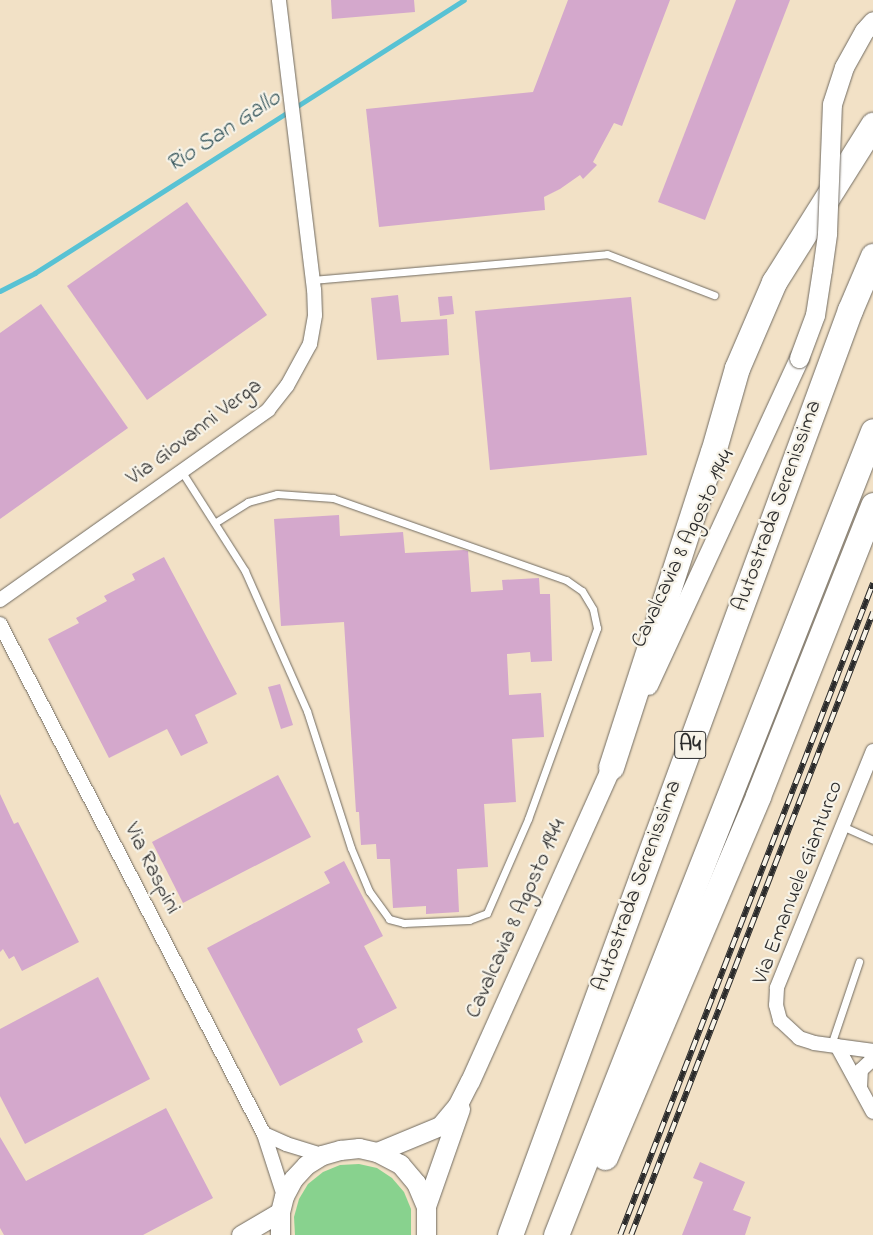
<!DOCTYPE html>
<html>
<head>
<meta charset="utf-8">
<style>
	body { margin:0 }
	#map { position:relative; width:873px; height:1235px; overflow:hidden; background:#f2e1c6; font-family:"Indie Flower",sans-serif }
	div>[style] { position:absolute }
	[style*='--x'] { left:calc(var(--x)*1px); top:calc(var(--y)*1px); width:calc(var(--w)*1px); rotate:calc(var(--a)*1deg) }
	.green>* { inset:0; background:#88d28e }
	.stream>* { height:4.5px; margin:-2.25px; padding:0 2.25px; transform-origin:2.25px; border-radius:2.25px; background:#58c2d4 }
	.building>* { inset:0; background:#d4a8cc }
	.roads { filter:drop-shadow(0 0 1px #716b61) drop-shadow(0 0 1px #716b61) }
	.lane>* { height:7px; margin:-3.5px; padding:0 3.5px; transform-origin:3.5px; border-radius:3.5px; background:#fff }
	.street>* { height:14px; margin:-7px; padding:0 7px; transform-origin:7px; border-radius:7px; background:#fff }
	.secondary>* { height:19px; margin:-9.5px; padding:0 9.5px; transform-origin:9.5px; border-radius:9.5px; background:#fff }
	.highway>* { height:25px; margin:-12.5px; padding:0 12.5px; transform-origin:12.5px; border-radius:12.5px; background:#fff }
	.rail>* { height:5.5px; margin-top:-2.75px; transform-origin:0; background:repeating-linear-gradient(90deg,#f7f3e8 0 11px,#2b2b2b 0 22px); box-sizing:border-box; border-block:1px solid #2b2b2b }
	.bridges { filter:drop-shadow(0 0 1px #716b61) drop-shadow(0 0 1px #716b61) }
	.secondary-bridge>* { height:19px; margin:-9.5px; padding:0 9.5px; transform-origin:9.5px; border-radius:9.5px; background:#fff }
	span { translate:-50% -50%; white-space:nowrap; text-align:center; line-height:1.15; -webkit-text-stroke:4.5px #f7f3e8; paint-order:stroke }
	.shield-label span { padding:1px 4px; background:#f7f3e8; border:1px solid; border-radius:4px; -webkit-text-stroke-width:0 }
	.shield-label { font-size:21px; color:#2b2b2b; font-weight:700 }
	.street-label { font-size:22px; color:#2b2b2b }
	.water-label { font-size:24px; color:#38585e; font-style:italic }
</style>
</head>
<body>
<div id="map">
	<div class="green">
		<div style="clip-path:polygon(359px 1164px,377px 1168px,392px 1178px,404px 1192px,411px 1209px,411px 1235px,295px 1235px,294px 1217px,299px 1199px,308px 1184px,323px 1172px,340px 1165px)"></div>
	</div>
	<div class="stream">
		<div style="--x:0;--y:291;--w:39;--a:-27"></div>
		<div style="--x:35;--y:273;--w:508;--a:-32.47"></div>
	</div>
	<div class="building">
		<div style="clip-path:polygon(331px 0,414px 0,415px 12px,332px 19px)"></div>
		<div style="clip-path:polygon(568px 0,670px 0,622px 126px,614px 123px,593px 162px,597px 165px,583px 179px,580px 175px,560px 189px,544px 197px,545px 210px,379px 227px,366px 109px,533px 92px)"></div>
		<div style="clip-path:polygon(736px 0,790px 0,705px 220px,658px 202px)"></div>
		<div style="clip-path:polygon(187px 202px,267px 315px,147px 400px,67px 286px)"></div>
		<div style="clip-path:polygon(398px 295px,401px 322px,447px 319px,449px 355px,377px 360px,371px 298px)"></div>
		<div style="clip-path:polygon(452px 296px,454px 314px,440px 316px,438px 297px)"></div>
		<div style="clip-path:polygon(631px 297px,647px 455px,490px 470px,475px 311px)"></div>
		<div style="clip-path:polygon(41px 304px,128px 428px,0 519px,0 333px)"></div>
		<div style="clip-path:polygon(339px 515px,340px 536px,403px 532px,405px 553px,464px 550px,468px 551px,471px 592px,503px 590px,502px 580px,539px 578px,540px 594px,550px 594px,552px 661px,531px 662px,530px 652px,507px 654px,509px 695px,541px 693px,544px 737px,512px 739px,516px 802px,484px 804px,488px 867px,457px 869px,459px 912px,426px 914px,426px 906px,393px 908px,390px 859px,377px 859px,376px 844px,361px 845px,359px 812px,356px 812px,344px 622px,281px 626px,274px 519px)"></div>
		<div style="clip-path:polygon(164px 557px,237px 694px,195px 715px,208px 743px,181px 756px,167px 729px,109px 758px,48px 639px,79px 623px,76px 618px,107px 601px,104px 596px,135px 580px,132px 574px)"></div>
		<div style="clip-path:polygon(280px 684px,293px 725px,281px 729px,268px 687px)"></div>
		<div style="clip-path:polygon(278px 775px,311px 837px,183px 903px,152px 842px)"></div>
		<div style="clip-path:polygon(0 794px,14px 824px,18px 822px,79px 942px,22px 971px,14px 956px,9px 959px,3px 949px,0 952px)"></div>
		<div style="clip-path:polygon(344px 861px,383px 936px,364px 946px,397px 1008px,357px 1029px,363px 1042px,280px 1086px,207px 948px,330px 883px,324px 872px)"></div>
		<div style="clip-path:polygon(98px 977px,150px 1079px,25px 1144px,0 1096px,0 1029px)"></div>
		<div style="clip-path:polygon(166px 1108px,213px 1198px,143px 1235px,4px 1235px,0 1228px,0 1137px,26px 1181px)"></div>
		<div style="clip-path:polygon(700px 1162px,745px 1182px,733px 1210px,751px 1217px,745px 1235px,682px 1235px,703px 1182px,693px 1178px)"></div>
	</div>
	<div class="roads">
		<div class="lane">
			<div style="--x:312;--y:280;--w:296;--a:-5"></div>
			<div style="--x:607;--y:254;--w:115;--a:21"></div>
			<div style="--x:182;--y:472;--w:117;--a:57.5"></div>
			<div style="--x:245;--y:571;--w:153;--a:66.1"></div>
			<div style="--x:307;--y:711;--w:144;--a:72.2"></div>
			<div style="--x:351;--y:848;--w:47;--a:67.3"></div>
			<div style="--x:369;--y:891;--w:34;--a:54"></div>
			<div style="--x:389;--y:919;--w:16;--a:15"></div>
			<div style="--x:404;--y:923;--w:65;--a:-2.6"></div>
			<div style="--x:469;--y:920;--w:19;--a:-21"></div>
			<div style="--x:487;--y:913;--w:103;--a:-66.4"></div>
			<div style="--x:528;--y:819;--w:203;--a:-70.1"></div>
			<div style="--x:597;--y:628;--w:19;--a:-102"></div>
			<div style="--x:593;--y:609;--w:21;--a:-121"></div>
			<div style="--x:582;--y:591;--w:19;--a:-145"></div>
			<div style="--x:566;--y:580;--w:247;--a:-160.6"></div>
			<div style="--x:333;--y:498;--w:56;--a:-175.9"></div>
			<div style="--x:277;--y:494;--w:30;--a:165"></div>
			<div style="--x:248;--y:502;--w:39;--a:148"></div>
			<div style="--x:842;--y:826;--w:34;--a:24"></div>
			<div style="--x:831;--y:1045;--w:88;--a:-71.4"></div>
		</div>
		<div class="street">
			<div style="--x:0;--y:600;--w:329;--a:-35.3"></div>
			<div style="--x:268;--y:410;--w:31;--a:-52"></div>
			<div style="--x:287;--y:386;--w:48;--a:-61.3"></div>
			<div style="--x:310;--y:344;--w:29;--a:-80"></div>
			<div style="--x:315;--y:315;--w:25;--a:-92"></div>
			<div style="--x:314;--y:290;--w:292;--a:-96.9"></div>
			<div style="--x:0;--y:624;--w:574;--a:62.63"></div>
			<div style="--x:264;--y:1134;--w:65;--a:72.1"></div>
			<div style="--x:873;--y:751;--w:256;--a:112.1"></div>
			<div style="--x:777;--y:988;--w:17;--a:93"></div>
			<div style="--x:776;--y:1005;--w:16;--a:75"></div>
			<div style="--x:780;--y:1020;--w:26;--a:43"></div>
			<div style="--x:799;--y:1038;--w:16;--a:18"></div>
			<div style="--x:814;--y:1043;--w:60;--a:7.7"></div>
			<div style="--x:837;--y:1046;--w:75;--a:61.4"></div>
			<div style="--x:860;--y:1087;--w:17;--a:-87"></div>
			<div style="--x:861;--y:1070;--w:16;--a:-43"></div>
			<div style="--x:264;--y:1134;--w:24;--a:24"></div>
			<div style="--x:286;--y:1144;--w:38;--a:17"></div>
		</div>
		<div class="secondary">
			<div style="--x:648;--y:685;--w:360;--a:-65.2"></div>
			<div style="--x:377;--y:1152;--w:68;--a:-22.4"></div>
			<div style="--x:440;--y:1126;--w:26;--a:-50"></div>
			<div style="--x:457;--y:1106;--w:28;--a:-63"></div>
			<div style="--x:470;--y:1081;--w:356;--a:-65.8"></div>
			<div style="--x:426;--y:1206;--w:103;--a:-70.7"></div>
			<div style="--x:241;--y:1235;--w:45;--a:-30.5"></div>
			<div style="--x:280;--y:1235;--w:23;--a:-90"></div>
			<div style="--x:280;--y:1212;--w:16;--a:-76"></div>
			<div style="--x:284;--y:1196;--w:19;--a:-62"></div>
			<div style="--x:293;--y:1179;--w:19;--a:-47"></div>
			<div style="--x:306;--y:1165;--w:19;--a:-32"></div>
			<div style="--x:322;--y:1155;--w:19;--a:-16"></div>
			<div style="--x:340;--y:1150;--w:19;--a:-6"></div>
			<div style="--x:359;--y:1148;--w:18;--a:13"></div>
			<div style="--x:377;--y:1152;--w:26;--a:28"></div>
			<div style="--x:400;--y:1164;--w:25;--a:50"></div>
			<div style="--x:416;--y:1183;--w:25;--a:67"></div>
			<div style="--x:426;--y:1206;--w:29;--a:90"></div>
		</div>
		<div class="highway">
			<div style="--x:611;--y:767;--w:331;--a:-72.1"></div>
			<div style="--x:713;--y:452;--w:87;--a:-74.1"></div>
			<div style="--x:737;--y:368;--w:94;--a:-66.7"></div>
			<div style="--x:774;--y:282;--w:186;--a:-57.8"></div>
			<div style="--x:605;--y:1157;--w:392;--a:-67"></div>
			<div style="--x:758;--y:796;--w:313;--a:-68.4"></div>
			<div style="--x:510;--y:1235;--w:986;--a:-69.82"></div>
			<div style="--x:850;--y:310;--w:59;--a:-66.9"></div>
			<div style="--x:556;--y:1235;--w:864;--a:-68.48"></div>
		</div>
	</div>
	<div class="rail">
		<div style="--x:620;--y:1235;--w:699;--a:-68.79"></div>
		<div style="--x:631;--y:1235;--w:668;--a:-68.77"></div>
	</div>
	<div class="bridges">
		<div class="secondary-bridge">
			<div style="--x:799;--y:358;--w:46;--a:-69.6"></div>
			<div style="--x:815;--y:315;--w:46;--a:-81.2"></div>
			<div style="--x:822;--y:270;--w:37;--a:-82"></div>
			<div style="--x:827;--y:233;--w:129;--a:-87.8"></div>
			<div style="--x:832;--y:104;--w:39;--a:-72"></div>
			<div style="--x:844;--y:67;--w:41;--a:-60.9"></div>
			<div style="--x:864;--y:31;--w:13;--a:-48"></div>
		</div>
	</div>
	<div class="shield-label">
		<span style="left:690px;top:745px">A4</span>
	</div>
	<div class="street-label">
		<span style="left:195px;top:433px;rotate:-37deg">Via Giovanni Verga</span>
		<span style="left:778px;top:506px;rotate:-70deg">Autostrada Serenissima</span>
		<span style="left:684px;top:549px;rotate:-65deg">Cavalcavia 8 Agosto 1944</span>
		<span style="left:151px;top:869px;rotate:63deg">Via Raspini</span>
		<span style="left:799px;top:883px;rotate:-69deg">Via Emanuele Gianturco</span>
		<span style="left:638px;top:886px;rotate:-70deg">Autostrada Serenissima</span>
		<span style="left:517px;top:919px;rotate:-66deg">Cavalcavia 8 Agosto 1944</span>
	</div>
	<div class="water-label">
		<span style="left:224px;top:132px;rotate:-33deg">Rio San Gallo</span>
	</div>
</div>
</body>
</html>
